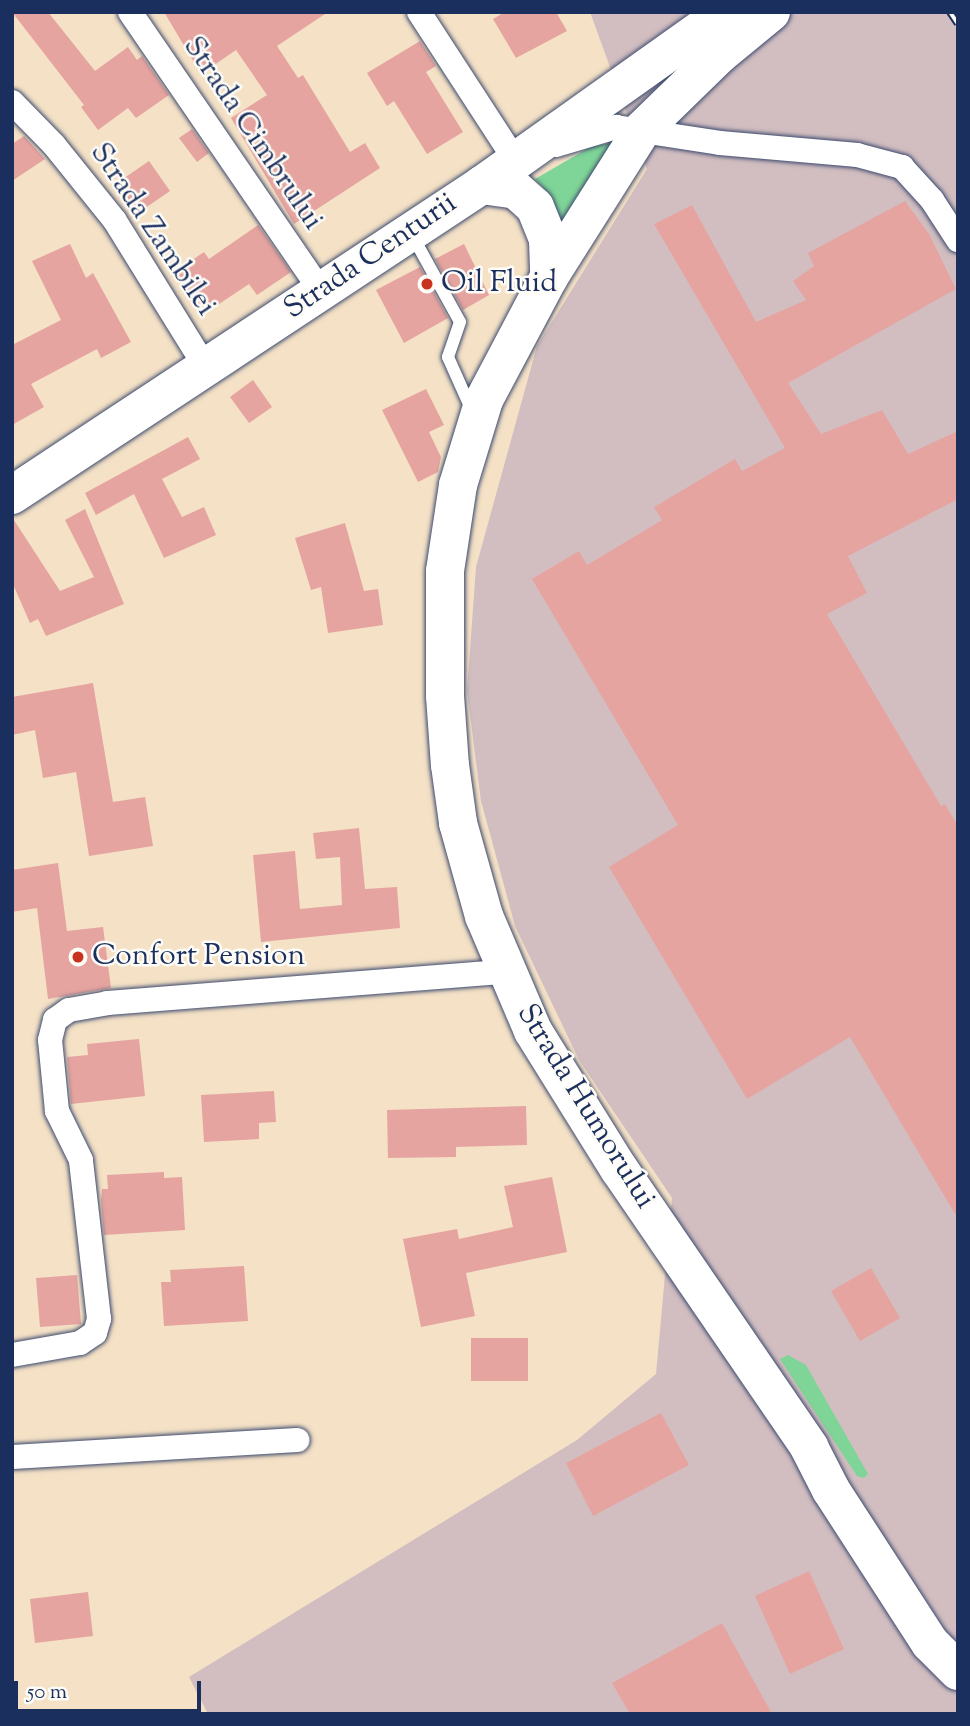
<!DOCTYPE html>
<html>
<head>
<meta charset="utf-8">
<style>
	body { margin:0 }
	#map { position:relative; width:970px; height:1726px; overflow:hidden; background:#f4e1c6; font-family:"Sorts Mill Goudy",serif }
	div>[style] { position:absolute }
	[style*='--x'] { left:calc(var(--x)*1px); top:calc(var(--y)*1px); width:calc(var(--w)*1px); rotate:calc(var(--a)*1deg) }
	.industrial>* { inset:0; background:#d2bec1 }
	.green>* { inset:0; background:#7fd497 }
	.building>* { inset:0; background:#e5a4a0 }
	.roads { filter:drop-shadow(0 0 2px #3c4a6e) drop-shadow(0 0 2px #3c4a6e) }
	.service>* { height:12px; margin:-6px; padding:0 6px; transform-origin:6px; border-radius:6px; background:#fff }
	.minor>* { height:24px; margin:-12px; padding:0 12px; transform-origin:12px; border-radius:12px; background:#fff }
	.primary>* { height:38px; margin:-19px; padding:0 19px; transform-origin:19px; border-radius:19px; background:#fff }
	.rail>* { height:8px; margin-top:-4px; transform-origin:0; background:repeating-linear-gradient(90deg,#fdfcf7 0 16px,#1b2f5e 0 32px); box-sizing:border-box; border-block:2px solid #1b2f5e }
	.dots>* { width:19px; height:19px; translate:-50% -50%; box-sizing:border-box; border:4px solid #fdfcf7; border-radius:50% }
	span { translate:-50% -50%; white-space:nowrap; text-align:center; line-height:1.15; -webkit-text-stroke:5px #fdfcf7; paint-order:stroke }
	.street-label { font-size:30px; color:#1b2f5e }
	.poi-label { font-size:30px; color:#1b2f5e }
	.left { translate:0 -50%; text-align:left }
	.frame { position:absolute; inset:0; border:14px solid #1b2f5e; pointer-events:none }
	.scale { position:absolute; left:14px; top:1681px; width:187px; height:32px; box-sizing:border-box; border:4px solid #1b2f5e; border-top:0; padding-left:9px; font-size:21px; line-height:24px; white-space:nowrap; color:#1b2f5e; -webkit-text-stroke:5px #fdfcf7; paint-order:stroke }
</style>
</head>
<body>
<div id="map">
	<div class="industrial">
		<div style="clip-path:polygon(590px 12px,958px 12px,958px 1714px,208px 1714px,189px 1677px,577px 1440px,656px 1374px,672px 1198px,579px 1060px,515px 926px,481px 801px,467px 691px,476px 567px,537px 346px,647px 169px)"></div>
	</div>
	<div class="green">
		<div style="clip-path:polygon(627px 141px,562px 236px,553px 198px,535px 179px,592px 146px)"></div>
		<div style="clip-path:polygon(788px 1355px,806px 1365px,868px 1474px,864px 1478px,857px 1476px,780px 1359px)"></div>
	</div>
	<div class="building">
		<div style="clip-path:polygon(12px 12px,48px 12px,95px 71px,128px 47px,137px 60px,142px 56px,169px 95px,136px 118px,128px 108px,98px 130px,81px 107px,84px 105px)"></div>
		<div style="clip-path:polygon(164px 12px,328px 12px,277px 46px,298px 78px,303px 75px,350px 152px,365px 143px,380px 168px,294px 224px,231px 118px,267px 95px,236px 50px,201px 74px)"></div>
		<div style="clip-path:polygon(505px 12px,556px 12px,567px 31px,516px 58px,493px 19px)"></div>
		<div style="clip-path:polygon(420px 41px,436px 66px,426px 72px,463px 132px,427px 154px,394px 101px,387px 106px,367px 73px)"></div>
		<div style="clip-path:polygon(192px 129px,209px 153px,197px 162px,179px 138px)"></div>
		<div style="clip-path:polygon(24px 136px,45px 159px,12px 181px,12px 144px)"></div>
		<div style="clip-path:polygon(149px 161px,170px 191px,138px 213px,117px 183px)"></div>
		<div style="clip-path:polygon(905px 201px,929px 234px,956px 289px,788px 383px,821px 434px,882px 410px,908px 454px,958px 431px,958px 499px,848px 556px,867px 593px,827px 614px,941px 806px,945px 804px,958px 826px,958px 1219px,850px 1037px,747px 1099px,609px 867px,678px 825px,532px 579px,579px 551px,587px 565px,662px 520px,654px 507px,735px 459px,742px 471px,785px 448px,654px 224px,692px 205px,756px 322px,806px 300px,793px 281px,814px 266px,808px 253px)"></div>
		<div style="clip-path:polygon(258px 225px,291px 272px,257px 295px,249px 284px,201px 316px,173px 273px,204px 252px,209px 259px)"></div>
		<div style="clip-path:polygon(70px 244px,86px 278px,93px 273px,131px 342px,101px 358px,97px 349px,31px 384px,44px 407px,12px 425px,12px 345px,61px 320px,32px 261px)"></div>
		<div style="clip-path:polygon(464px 244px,489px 295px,463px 310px,435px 259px)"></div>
		<div style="clip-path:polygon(420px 267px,448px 318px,404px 343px,376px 290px)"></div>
		<div style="clip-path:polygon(253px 380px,272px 407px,249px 423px,230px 397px)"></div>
		<div style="clip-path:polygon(426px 389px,444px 425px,429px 432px,441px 457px,438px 472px,418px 482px,382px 410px)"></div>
		<div style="clip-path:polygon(188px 437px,200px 459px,162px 479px,182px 517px,204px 507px,216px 535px,164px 558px,134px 494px,96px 515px,85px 493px)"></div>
		<div style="clip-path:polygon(85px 509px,124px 604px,46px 636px,38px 619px,30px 623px,12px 582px,12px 517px,60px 591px,94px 577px,65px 520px)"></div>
		<div style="clip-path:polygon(345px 523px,364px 591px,378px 589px,383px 625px,328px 633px,321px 587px,311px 590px,295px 538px)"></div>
		<div style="clip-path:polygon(93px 683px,113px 802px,145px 797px,153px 846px,89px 856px,76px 772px,43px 778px,35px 730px,12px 735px,12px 697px)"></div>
		<div style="clip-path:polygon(359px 828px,365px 889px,397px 887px,400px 928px,261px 942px,253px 855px,295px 851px,300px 909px,342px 905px,340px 857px,316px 859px,313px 833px)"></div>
		<div style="clip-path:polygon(58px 863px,67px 931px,103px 927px,111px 988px,48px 999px,37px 908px,12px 912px,12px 870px)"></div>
		<div style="clip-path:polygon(139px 1039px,145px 1096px,71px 1104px,67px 1057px,88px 1055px,87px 1044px)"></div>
		<div style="clip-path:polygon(274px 1091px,276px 1122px,259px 1123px,259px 1139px,204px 1142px,201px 1095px)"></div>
		<div style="clip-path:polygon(526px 1106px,527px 1145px,456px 1147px,456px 1157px,388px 1158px,387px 1110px)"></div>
		<div style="clip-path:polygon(164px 1172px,164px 1178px,182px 1177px,185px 1230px,104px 1235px,101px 1200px,102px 1189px,108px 1189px,107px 1175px)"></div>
		<div style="clip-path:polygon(552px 1177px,567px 1252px,466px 1273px,475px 1316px,421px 1327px,403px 1239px,457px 1229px,459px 1239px,513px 1227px,504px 1186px)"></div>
		<div style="clip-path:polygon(244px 1266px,248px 1321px,164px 1326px,161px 1282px,171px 1282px,170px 1270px)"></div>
		<div style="clip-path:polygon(871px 1268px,900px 1318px,860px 1341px,831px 1291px)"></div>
		<div style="clip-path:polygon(77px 1275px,81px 1324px,40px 1327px,36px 1278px)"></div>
		<div style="clip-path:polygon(471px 1338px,528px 1338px,528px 1381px,471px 1381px)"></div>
		<div style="clip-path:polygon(661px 1413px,689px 1465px,593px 1516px,566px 1463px)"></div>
		<div style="clip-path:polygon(809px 1571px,844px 1649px,790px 1674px,755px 1596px)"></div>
		<div style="clip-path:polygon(88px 1592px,93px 1636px,35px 1643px,30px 1599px)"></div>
		<div style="clip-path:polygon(722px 1623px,772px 1714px,630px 1714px,612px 1683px)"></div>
	</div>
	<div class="roads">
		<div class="service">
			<div style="--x:412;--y:235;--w:99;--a:61.1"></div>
			<div style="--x:460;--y:322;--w:37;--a:109"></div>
			<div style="--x:448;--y:357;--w:59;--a:66"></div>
		</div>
		<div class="minor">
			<div style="--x:130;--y:12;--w:340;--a:55.6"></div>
			<div style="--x:419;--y:12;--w:176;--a:57"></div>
			<div style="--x:12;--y:102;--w:60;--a:45.7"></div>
			<div style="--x:54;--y:145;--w:97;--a:51.2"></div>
			<div style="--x:115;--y:221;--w:173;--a:58.2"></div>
			<div style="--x:556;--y:145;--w:63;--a:-16.7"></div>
			<div style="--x:616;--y:127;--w:105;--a:8.7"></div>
			<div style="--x:720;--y:143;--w:138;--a:5"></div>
			<div style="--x:857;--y:155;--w:47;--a:14.9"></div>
			<div style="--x:902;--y:167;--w:45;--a:47.7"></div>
			<div style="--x:932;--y:200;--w:48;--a:57"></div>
			<div style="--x:12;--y:1355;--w:69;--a:-10"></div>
			<div style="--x:80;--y:1343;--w:18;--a:-34"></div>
			<div style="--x:95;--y:1333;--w:15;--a:-74"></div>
			<div style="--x:99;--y:1319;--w:160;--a:-96.5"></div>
			<div style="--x:81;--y:1160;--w:55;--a:-116.1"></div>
			<div style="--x:57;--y:1111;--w:71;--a:-95.6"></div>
			<div style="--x:50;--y:1040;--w:21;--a:-76"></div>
			<div style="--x:55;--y:1020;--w:17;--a:-36"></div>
			<div style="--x:69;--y:1010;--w:39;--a:-10"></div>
			<div style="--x:107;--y:1003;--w:399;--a:-4.5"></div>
			<div style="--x:12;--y:1457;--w:286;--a:-3.4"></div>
		</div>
		<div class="primary">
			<div style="--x:771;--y:12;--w:67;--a:140.4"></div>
			<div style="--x:719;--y:55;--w:107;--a:135.8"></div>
			<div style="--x:642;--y:130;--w:174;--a:122.3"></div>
			<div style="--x:549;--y:277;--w:139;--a:117.9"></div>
			<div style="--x:484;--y:400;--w:89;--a:107"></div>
			<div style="--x:458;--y:485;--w:87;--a:98.6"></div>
			<div style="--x:445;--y:571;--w:125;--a:90"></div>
			<div style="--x:445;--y:696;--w:69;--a:85.9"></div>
			<div style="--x:450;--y:765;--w:59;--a:82.1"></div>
			<div style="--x:458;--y:823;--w:97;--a:74.4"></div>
			<div style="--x:484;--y:916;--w:125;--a:66.9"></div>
			<div style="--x:533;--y:1031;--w:163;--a:58.1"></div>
			<div style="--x:619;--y:1169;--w:337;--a:55.6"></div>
			<div style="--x:809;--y:1447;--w:48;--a:62.9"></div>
			<div style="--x:831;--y:1490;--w:182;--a:57.1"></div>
			<div style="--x:930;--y:1643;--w:40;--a:45"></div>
			<div style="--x:482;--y:185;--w:34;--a:8"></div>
			<div style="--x:516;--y:190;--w:25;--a:42"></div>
			<div style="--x:535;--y:207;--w:35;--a:68"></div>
			<div style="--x:548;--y:240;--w:37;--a:88"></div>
			<div style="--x:12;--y:495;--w:563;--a:-33.41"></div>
			<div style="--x:482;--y:185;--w:298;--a:-35.4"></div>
		</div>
	</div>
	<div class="rail">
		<div style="--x:950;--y:12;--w:14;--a:56"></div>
	</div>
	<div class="dots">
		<div style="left:427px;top:284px;background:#c8321e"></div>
		<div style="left:78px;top:957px;background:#c8321e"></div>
	</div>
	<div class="street-label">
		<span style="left:252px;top:134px;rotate:56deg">Strada Cimbrului</span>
		<span style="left:152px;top:230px;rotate:56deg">Strada Zambilei</span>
		<span style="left:371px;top:257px;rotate:-34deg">Strada Centurii</span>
		<span style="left:585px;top:1107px;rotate:58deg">Strada Humorului</span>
	</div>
	<div class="poi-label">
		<span class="left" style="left:441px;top:284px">Oil Fluid</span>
		<span class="left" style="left:92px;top:957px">Confort Pension</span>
	</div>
	<div class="frame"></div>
	<div class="scale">50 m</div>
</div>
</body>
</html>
